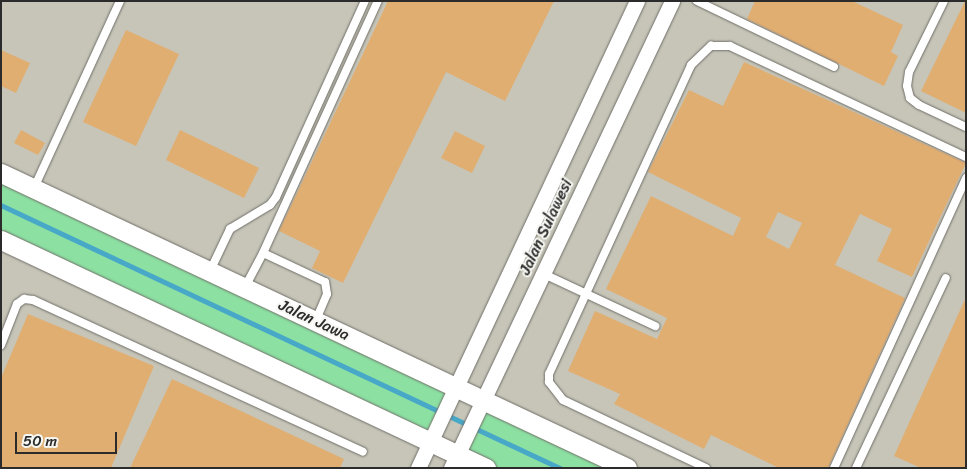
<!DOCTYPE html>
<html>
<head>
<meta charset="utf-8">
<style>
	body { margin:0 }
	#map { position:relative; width:967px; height:469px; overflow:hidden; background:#f4eada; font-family:Sriracha,sans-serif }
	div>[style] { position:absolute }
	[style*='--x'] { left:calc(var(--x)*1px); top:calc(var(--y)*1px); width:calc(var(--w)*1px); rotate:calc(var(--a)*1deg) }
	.industrial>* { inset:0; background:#c6c5b8 }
	.green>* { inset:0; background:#8ce0a2 }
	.stream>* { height:4.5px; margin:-2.25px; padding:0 2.25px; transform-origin:2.25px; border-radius:2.25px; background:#48a8c7 }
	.building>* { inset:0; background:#e1ae72 }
	.roads { filter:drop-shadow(0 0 1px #716e68) drop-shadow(0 0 1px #716e68) }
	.service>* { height:8px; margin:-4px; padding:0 4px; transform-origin:4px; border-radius:4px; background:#fff }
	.minor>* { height:15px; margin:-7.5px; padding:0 7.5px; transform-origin:7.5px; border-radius:7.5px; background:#fff }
	.tertiary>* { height:19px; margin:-9.5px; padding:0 9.5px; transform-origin:9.5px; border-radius:9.5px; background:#fff }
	span { translate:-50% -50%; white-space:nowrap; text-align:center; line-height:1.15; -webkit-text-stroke:4px #f6f6f2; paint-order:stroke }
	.street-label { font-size:16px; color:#2b2b2b }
	.frame { position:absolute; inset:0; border:2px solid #2b2b2b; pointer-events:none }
	.scale { position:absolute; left:15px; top:432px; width:102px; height:22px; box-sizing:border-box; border:2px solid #2b2b2b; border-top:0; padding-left:6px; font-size:15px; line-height:18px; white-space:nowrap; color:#2b2b2b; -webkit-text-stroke:4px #f6f6f2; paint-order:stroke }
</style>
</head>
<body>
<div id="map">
	<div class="industrial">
		<div style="clip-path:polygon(1px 1px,966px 1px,966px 468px,1px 468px)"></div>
	</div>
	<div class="green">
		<div style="clip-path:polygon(1px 173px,456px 386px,430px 441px,1px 240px)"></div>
		<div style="clip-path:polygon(484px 399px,627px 468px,486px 468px,458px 454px)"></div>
	</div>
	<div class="stream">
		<div style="--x:1;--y:205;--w:618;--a:25.2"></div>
	</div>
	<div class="building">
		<div style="clip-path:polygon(388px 1px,554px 1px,505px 101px,446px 72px,343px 283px,312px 268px,320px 251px,279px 231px)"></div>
		<div style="clip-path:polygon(755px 1px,852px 1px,903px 25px,891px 52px,898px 56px,884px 86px,747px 19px)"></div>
		<div style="clip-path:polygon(965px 1px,966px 1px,966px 113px,921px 91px)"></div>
		<div style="clip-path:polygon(126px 30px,179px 54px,136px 146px,83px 122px)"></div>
		<div style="clip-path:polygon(1px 50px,30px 63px,16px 93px,1px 86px)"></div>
		<div style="clip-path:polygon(evenodd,744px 62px,966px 163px,912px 277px,877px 261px,892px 229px,860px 214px,835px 265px,905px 298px,828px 468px,779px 468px,711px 435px,704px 449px,614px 404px,620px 394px,568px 371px,595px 311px,657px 339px,667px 318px,606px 289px,651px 196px,733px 236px,741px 218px,648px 172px,689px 90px,723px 106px,744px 62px,778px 212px,802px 223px,789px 249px,766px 237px,778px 212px)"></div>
		<div style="clip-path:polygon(21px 130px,45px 143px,38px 155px,14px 143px)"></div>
		<div style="clip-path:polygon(180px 130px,259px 168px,244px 198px,166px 160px)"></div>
		<div style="clip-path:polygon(455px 131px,485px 146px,472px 173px,441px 158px)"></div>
		<div style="clip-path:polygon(966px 297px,966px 468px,921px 468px,894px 456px)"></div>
		<div style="clip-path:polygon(28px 314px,154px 366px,111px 468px,1px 468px,1px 378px)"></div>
		<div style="clip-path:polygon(172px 379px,344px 459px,340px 468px,130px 468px)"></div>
	</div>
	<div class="roads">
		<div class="service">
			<div style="--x:697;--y:1;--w:152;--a:25.7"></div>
			<div style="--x:944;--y:1;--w:79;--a:116.2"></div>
			<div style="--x:909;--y:72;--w:14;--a:98"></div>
			<div style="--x:907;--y:86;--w:12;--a:76"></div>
			<div style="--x:910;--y:98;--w:11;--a:38"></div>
			<div style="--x:919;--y:105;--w:52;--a:25.1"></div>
			<div style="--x:34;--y:188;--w:206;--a:-65.3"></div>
			<div style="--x:210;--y:271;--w:47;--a:-64.5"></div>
			<div style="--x:230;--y:229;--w:47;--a:-31"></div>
			<div style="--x:270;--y:205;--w:10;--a:-53"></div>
			<div style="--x:276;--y:197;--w:215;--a:-65.6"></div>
			<div style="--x:544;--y:274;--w:123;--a:25.1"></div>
			<div style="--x:245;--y:287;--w:38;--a:-62"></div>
			<div style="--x:316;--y:320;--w:28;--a:-67"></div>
			<div style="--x:327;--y:294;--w:12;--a:-99"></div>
			<div style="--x:325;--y:282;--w:68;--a:-154.9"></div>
			<div style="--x:263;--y:253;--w:277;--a:-65.5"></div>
			<div style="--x:1;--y:345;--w:44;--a:-68.7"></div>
			<div style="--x:17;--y:304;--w:9;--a:-36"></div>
			<div style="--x:24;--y:299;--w:9;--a:6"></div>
			<div style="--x:33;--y:300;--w:363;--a:24.7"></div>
			<div style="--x:706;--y:468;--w:158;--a:-154.6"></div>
			<div style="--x:563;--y:400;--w:23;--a:-128"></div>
			<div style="--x:549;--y:382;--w:8;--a:-90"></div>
			<div style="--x:549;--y:374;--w:340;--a:-65.3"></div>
			<div style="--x:691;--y:65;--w:28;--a:-44"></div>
			<div style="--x:711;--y:46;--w:19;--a:0"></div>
			<div style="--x:730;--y:46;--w:261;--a:25.2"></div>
			<div style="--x:834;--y:468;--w:319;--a:-65.5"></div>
			<div style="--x:856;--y:468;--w:210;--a:-64.7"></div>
		</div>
		<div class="minor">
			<div style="--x:418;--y:468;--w:516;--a:-64.88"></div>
			<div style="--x:451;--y:468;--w:517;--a:-64.67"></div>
		</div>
		<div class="tertiary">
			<div style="--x:1;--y:173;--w:692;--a:25.23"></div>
			<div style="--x:1;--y:240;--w:536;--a:25.18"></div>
		</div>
	</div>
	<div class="street-label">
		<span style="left:546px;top:227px;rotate:-65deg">Jalan Sulawesi</span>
		<span style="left:314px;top:320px;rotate:25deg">Jalan Jawa</span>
	</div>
	<div class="frame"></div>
	<div class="scale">50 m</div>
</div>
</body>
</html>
